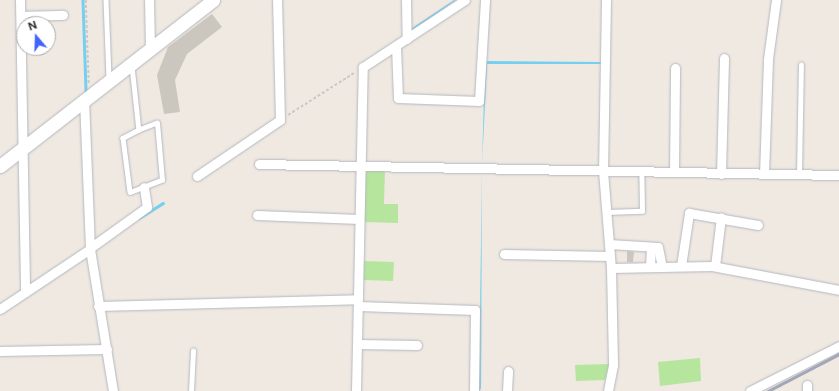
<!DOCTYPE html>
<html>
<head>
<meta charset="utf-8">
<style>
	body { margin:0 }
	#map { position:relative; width:839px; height:391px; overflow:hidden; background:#efe9e1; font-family:"Public Sans",sans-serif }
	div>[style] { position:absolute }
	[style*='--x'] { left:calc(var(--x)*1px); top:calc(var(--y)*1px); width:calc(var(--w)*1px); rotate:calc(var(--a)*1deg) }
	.green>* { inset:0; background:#b6e59e }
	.water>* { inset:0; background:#75cff0 }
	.stream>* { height:2.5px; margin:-1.25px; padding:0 1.25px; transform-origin:1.25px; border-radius:1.25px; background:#75cff0 }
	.building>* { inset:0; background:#cbc7bf }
	.path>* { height:1.5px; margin-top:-0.75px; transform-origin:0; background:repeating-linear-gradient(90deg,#c9c9c9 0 3px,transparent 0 5px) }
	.roads { filter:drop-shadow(0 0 1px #b4b7c1) drop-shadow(0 0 1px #b4b7c1) }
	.lane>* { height:4.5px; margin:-2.25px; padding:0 2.25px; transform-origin:2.25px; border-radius:2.25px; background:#fff }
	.street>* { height:9px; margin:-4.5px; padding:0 4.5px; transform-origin:4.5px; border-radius:4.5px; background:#fff }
	.secondary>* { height:13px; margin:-6.5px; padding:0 6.5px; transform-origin:6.5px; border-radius:6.5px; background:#fff }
	.rail>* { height:2.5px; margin:-1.25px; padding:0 1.25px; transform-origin:1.25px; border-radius:1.25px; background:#a3a6b8 }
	span { translate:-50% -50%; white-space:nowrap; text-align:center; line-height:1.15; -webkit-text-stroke:3px #fff; paint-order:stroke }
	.north { position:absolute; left:16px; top:16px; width:40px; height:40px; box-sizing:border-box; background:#fff; border:1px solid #ababab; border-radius:50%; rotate:341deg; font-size:11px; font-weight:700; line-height:16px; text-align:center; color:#2e2e2e }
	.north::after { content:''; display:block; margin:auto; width:14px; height:18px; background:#4264fb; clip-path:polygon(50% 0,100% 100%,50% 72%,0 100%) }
</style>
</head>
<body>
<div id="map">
	<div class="green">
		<div style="clip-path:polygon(364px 169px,385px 169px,384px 204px,398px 204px,398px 223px,363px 222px)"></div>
		<div style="clip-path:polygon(362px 261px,394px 262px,393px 281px,362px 280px)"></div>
		<div style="clip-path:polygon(700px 358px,701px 381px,660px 386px,658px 362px)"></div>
		<div style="clip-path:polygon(609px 364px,605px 380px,576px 381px,575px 365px)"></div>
	</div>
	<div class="water">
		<div style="clip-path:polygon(454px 0,456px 0,410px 32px,409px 30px)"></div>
		<div style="clip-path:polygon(485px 61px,601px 62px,601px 64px,487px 64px,482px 165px)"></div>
		<div style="clip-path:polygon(482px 171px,481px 388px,479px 391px,480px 313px)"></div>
	</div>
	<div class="stream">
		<div style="--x:83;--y:0;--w:92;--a:88.1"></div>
		<div style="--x:139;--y:218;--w:28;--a:-32"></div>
	</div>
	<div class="building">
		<div style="clip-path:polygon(212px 14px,222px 27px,187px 54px,175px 80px,180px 112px,164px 114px,157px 75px,168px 47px)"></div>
		<div style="clip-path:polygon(627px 251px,634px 252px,633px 262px,627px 262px)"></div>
	</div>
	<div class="path">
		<div style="--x:86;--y:0;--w:84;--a:88"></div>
		<div style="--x:288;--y:115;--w:78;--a:-32.5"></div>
	</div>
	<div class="roads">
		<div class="lane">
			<div style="--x:106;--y:0;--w:78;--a:87.8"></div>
			<div style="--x:132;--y:66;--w:64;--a:83.8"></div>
			<div style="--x:139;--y:130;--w:18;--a:153"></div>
			<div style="--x:123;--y:138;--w:54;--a:82.6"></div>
			<div style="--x:130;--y:192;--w:34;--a:-21"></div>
			<div style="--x:162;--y:180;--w:57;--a:-95"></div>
			<div style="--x:157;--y:123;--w:19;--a:159"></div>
			<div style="--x:799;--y:175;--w:110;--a:-89"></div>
			<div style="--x:607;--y:212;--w:35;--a:-2"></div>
			<div style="--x:642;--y:211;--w:39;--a:-91"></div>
			<div style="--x:191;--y:391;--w:40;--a:-87.1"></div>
		</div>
		<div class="street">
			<div style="--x:20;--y:0;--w:292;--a:89"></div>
			<div style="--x:149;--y:0;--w:49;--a:88.8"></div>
			<div style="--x:406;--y:0;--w:39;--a:89"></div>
			<div style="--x:606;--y:0;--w:171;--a:91"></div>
			<div style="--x:603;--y:171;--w:97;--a:85.3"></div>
			<div style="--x:611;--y:268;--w:97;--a:88.8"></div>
			<div style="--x:613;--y:365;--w:26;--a:101"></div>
			<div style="--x:21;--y:16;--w:42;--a:-1.4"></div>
			<div style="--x:396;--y:46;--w:52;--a:87.8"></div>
			<div style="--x:398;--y:98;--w:81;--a:2.1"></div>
			<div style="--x:479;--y:101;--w:101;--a:-86.6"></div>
			<div style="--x:84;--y:99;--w:150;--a:87.7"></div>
			<div style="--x:90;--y:249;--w:144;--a:80.8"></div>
			<div style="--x:259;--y:164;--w:580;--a:1.09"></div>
			<div style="--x:674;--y:172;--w:104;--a:-89.4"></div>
			<div style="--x:721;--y:174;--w:116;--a:-88.5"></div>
			<div style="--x:764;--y:174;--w:115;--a:-88"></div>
			<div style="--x:768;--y:59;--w:60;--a:-82.3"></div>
			<div style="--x:197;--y:176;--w:100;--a:-34"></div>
			<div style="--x:280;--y:120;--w:120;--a:-91.4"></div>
			<div style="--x:257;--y:215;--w:102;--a:2.2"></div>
			<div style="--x:609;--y:244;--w:49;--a:3.5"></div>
			<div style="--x:658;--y:247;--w:20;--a:79"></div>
			<div style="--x:90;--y:248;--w:70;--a:-35.7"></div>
			<div style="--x:147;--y:207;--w:20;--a:-99"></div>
			<div style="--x:504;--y:254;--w:106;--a:1.1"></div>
			<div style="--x:681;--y:266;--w:54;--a:-81.4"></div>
			<div style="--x:689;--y:213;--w:70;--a:9.9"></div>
			<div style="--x:715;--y:266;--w:49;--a:-83"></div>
			<div style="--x:650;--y:267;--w:20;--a:-87"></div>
			<div style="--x:611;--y:268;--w:101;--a:-1.1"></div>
			<div style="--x:712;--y:266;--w:129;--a:10.7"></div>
			<div style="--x:98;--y:306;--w:260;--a:-1.5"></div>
			<div style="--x:358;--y:306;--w:117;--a:2"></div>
			<div style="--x:475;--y:310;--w:81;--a:90.7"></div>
			<div style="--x:0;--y:309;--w:108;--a:-33.7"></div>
			<div style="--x:358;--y:344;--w:59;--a:1"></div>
			<div style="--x:0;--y:351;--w:107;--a:-1.1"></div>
			<div style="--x:356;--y:391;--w:324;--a:-88.8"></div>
			<div style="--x:363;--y:67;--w:122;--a:-33.3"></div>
			<div style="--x:507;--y:391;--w:20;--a:-87"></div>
			<div style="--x:750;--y:391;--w:100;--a:-26.8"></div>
			<div style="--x:807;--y:391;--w:6;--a:-90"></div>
		</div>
		<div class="secondary">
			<div style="--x:0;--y:166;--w:270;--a:-37.9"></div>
		</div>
	</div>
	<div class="rail">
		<div style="--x:768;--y:391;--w:80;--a:-27.5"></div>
	</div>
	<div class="north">N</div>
</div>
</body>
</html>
